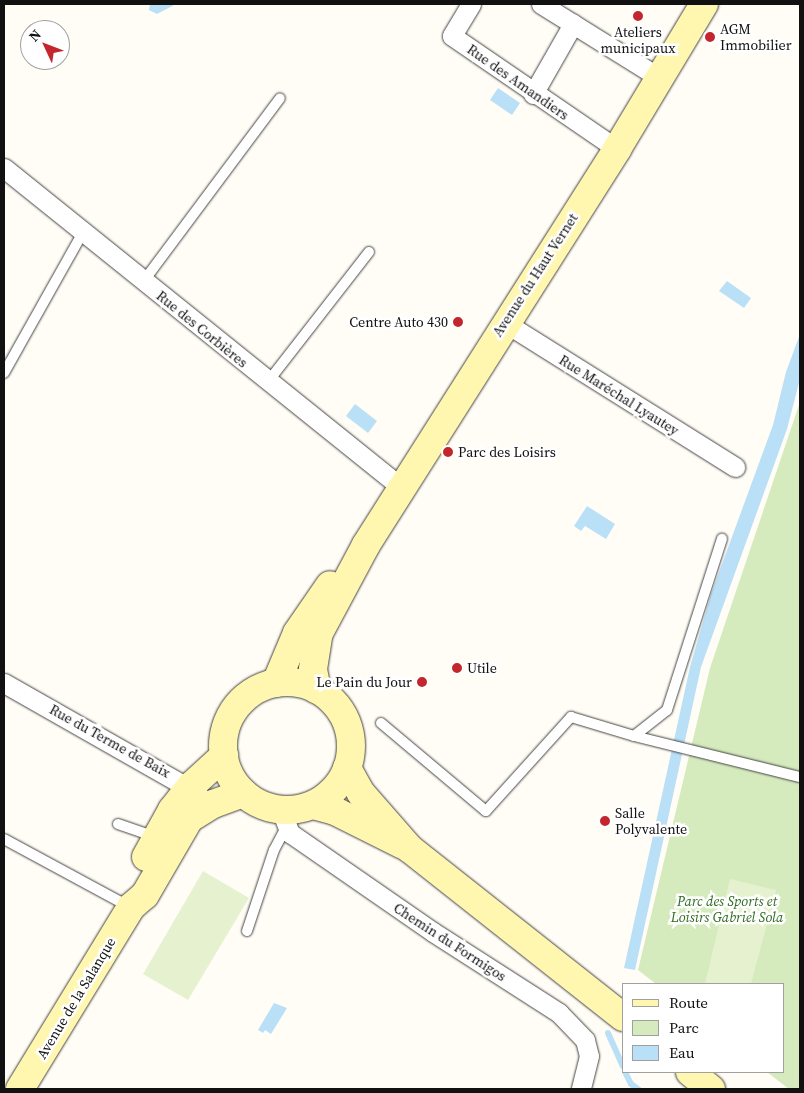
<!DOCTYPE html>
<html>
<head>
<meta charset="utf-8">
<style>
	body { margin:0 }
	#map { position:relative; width:804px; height:1093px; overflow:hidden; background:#fffdf5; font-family:"Source Serif 4",serif }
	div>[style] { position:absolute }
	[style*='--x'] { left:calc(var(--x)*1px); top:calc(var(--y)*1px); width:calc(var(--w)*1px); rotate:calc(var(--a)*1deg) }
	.green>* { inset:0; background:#d5ebbd }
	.pitch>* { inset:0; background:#e6f2cf }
	.water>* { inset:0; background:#b9e0f7 }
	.stream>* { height:6px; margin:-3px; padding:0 3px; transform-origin:3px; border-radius:3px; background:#b9e0f7 }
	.roads { filter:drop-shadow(0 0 1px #444) drop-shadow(0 0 1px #444) }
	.lane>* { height:10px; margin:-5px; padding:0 5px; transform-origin:5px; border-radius:5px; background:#fff }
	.street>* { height:19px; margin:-9.5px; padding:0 9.5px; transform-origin:9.5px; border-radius:9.5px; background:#fff }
	.secondary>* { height:28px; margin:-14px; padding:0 14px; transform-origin:14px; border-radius:14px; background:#fff6b0 }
	.secondary>.ring { margin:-14px; padding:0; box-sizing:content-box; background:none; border:28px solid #fff6b0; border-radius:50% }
	.dots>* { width:14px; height:14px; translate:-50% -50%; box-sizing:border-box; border:2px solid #fff; border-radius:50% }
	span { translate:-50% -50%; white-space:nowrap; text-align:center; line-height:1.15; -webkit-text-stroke:5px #fff; paint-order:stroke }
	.poi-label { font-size:14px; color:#111 }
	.left { translate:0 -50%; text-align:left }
	.right { translate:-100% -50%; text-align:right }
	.street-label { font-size:14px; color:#111 }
	.park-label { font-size:14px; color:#2f6b1f; font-style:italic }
	.frame { position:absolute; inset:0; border:5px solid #111; pointer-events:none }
	.legend { position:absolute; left:622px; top:983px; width:162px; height:90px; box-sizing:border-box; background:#fff; border:1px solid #a0a0a0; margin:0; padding:6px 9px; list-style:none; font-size:15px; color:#111 }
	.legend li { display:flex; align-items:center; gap:10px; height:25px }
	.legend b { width:25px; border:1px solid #a0a0a0 }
	.north { position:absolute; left:20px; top:20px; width:50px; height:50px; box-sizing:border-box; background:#fff; border:1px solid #a0a0a0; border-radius:50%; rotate:313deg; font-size:14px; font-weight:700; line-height:20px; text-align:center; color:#111 }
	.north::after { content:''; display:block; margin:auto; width:18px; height:22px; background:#c4262e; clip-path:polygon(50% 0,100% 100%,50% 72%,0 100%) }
</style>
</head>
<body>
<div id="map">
	<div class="green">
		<div style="clip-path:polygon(800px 402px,800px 1089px,789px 1089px,767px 1072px,783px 1072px,783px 984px,656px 984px,638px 970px,710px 668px)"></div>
	</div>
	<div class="pitch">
		<div style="clip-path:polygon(203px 871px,249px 898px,188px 1000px,143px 974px)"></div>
		<div style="clip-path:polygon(730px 879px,776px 890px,751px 984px,705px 984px)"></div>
	</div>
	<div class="water">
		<div style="clip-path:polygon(150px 4px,176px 4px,157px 14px,149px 10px)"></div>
		<div style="clip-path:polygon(498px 88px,520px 103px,512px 115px,490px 100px)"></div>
		<div style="clip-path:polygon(727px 281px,751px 298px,744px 308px,719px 291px)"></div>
		<div style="clip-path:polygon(800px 334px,800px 379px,787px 429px,701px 667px,635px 970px,624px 968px,690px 667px,711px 594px,773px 425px,786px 372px)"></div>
		<div style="clip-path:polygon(355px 404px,377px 421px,368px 433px,346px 416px)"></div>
		<div style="clip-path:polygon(587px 506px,615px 524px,606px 539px,585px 526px,581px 531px,574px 526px)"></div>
		<div style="clip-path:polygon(274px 1003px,287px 1008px,271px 1034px,265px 1030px,263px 1033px,258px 1030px)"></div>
	</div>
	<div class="stream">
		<div style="--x:608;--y:1033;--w:36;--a:66"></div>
		<div style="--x:625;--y:1072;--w:13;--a:63"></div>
		<div style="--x:631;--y:1084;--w:9;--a:36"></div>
	</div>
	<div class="roads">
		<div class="lane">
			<div style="--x:143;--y:282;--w:229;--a:-53.3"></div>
			<div style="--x:4;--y:373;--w:162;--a:-60.7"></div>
			<div style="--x:267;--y:383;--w:166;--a:-52.1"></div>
			<div style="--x:381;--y:723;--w:137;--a:40"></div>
			<div style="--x:486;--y:811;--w:127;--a:-47.9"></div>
			<div style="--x:571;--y:717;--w:66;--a:16.8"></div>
			<div style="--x:634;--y:736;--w:42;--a:-38.2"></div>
			<div style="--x:667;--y:710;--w:180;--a:-72.2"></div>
			<div style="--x:634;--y:736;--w:171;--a:13.9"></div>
			<div style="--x:118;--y:824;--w:39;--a:19"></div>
			<div style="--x:4;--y:839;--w:143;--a:28.4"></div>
			<div style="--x:247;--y:931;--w:85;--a:-71.6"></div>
			<div style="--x:274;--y:850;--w:27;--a:-62"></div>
		</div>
		<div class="street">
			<div style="--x:471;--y:4;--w:37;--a:121"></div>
			<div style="--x:452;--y:36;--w:200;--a:34.4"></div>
			<div style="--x:541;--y:4;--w:140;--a:31.9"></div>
			<div style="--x:533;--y:94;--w:81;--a:-60.3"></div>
			<div style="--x:4;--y:168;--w:511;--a:38.8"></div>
			<div style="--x:504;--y:322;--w:273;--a:32.1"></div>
			<div style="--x:4;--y:683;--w:223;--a:29.6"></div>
			<div style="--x:281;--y:810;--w:25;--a:69"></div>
			<div style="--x:290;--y:833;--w:174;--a:34.7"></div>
			<div style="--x:433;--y:932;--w:150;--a:32.7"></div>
			<div style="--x:559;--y:1013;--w:37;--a:46"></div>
			<div style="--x:585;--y:1040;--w:16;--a:76"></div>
			<div style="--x:589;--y:1056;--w:34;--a:104"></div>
		</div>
		<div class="secondary">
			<div class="ring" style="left:223px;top:682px;width:100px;height:100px"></div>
			<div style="--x:276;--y:683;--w:54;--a:-67.2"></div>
			<div style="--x:297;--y:633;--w:58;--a:-55.5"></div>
			<div style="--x:317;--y:690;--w:21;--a:-101"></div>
			<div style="--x:313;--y:669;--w:36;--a:-81"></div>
			<div style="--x:319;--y:633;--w:100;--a:-61.9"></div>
			<div style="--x:366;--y:545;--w:469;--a:-57.6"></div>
			<div style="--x:617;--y:149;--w:169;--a:-59"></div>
			<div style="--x:347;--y:768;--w:29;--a:61"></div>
			<div style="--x:361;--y:793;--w:74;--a:48.8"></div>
			<div style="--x:410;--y:849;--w:271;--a:38.3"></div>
			<div style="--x:313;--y:805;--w:23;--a:15"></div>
			<div style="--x:335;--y:811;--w:76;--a:26.6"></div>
			<div style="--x:146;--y:857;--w:54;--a:-61"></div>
			<div style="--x:172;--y:810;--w:31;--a:-52"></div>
			<div style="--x:191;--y:786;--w:45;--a:-42.3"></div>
			<div style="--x:690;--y:1072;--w:27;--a:39"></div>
			<div style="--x:20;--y:1089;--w:213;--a:-58.6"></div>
			<div style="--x:131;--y:907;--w:18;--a:-41"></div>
			<div style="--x:145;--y:895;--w:88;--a:-59.9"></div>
			<div style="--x:189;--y:819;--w:28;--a:-32"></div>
			<div style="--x:213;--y:804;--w:32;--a:-20"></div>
		</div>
	</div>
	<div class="dots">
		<div style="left:638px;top:16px;background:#c4262e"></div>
		<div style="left:710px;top:37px;background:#c4262e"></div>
		<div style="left:458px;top:322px;background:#c4262e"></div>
		<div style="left:448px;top:452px;background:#c4262e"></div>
		<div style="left:457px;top:668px;background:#c4262e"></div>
		<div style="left:422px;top:682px;background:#c4262e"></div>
		<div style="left:605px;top:821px;background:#c4262e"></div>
	</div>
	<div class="poi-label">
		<span class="left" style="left:720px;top:37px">AGM<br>Immobilier</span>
		<span style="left:638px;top:40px">Ateliers<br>municipaux</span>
		<span class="right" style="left:448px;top:322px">Centre Auto 430</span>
		<span class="left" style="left:458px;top:452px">Parc des Loisirs</span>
		<span class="left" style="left:467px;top:668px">Utile</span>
		<span class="right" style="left:412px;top:682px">Le Pain du Jour</span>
		<span class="left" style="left:615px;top:821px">Salle<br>Polyvalente</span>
	</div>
	<div class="street-label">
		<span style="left:518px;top:82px;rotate:35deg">Rue des Amandiers</span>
		<span style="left:535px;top:275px;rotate:-57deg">Avenue du Haut Vernet</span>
		<span style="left:202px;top:329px;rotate:39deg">Rue des Corbières</span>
		<span style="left:619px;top:395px;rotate:32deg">Rue Maréchal Lyautey</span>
		<span style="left:110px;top:741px;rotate:29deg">Rue du Terme de Baix</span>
		<span style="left:450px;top:942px;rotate:33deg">Chemin du Formigos</span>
		<span style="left:76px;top:998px;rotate:-59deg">Avenue de la Salanque</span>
	</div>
	<div class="park-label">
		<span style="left:727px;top:909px">Parc des Sports et<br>Loisirs Gabriel Sola</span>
	</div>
	<div class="frame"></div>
	<ul class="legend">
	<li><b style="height:6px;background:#fff6b0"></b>Route</li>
	<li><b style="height:14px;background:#d5ebbd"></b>Parc</li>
	<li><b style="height:14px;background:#b9e0f7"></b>Eau</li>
	</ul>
	<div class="north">N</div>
</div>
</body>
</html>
